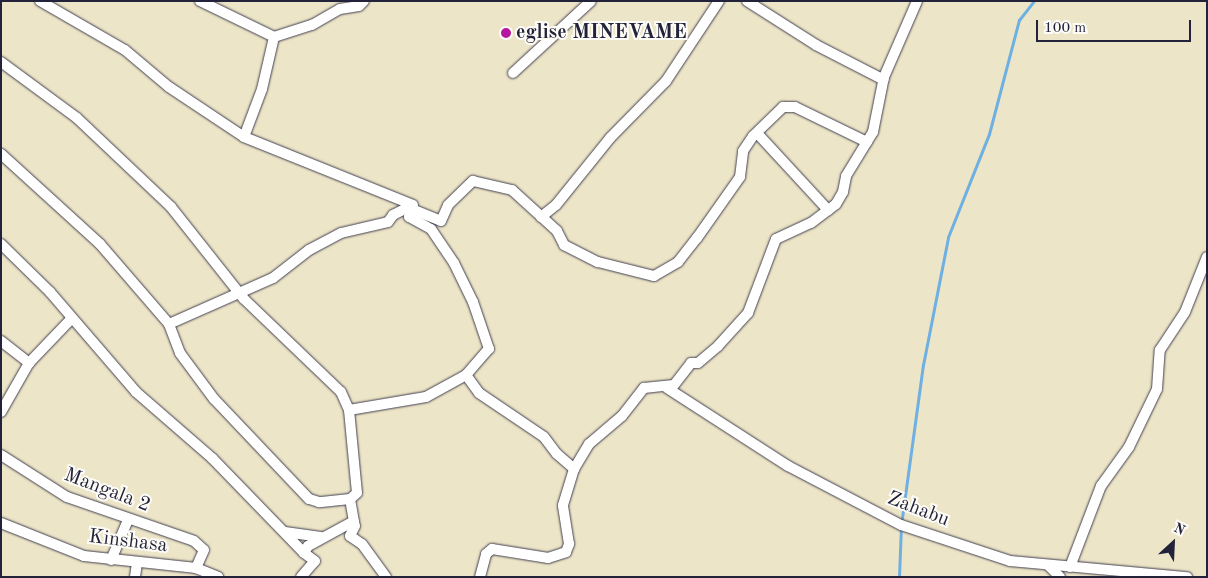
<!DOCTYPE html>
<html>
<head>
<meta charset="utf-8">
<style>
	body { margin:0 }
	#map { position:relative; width:1208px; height:578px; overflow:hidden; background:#ede5c7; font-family:"Old Standard TT",serif }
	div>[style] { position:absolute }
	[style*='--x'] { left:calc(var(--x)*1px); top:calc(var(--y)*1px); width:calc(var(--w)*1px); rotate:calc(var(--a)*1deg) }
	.stream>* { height:3px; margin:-1.5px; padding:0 1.5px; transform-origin:1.5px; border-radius:1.5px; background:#6fb0e3 }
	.roads { filter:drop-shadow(0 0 1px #403f50) drop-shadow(0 0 1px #403f50) }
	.minor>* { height:10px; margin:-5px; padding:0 5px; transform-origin:5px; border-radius:5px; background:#fff }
	.dots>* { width:14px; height:14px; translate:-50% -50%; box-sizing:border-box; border:2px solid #fdfcf7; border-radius:50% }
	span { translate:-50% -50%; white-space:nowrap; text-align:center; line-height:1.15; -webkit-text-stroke:4px #fdfcf7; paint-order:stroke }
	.poi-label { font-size:20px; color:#22223b; font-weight:700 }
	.left { translate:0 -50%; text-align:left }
	.street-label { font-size:20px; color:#22223b }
	.frame { position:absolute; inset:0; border:2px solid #22223b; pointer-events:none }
	.north { position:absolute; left:1148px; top:518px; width:50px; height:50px; -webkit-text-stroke:4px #fdfcf7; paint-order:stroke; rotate:25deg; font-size:14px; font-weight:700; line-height:20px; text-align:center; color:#22223b }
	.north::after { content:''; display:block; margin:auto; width:18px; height:22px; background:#22223b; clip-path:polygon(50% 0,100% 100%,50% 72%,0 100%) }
	.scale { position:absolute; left:1036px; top:20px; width:155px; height:22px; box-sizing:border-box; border:2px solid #22223b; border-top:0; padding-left:6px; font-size:15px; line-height:18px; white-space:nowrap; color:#22223b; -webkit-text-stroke:4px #fdfcf7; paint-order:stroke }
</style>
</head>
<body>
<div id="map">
	<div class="stream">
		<div style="--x:899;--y:577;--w:52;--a:-87.8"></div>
		<div style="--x:901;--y:525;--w:162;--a:-82.2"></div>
		<div style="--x:923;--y:365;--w:130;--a:-78.9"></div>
		<div style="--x:948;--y:237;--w:111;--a:-68.3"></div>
		<div style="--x:989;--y:134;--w:118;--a:-75.3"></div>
		<div style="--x:1019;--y:20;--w:24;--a:-52"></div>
	</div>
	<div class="roads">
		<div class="minor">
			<div style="--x:40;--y:1;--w:98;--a:30"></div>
			<div style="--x:125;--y:50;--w:57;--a:40.1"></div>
			<div style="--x:169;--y:87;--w:90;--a:33.7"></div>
			<div style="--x:244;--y:137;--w:182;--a:21.9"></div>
			<div style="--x:200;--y:1;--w:82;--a:25.9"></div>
			<div style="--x:747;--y:1;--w:82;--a:32.5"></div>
			<div style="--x:816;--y:45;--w:76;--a:27.2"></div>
			<div style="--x:274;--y:37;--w:40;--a:-18"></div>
			<div style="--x:312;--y:25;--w:32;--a:-30"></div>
			<div style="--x:340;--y:9;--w:19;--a:-9"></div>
			<div style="--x:359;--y:6;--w:7;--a:-45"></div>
			<div style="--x:1;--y:62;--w:94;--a:36.4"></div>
			<div style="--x:77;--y:118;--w:129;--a:43.4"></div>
			<div style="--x:171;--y:207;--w:117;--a:51.6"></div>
			<div style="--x:244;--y:299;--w:134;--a:43.8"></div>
			<div style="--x:341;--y:392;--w:20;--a:66"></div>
			<div style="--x:349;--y:410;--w:83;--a:84.5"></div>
			<div style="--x:357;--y:493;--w:9;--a:139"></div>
			<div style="--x:350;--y:499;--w:31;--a:174"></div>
			<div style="--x:319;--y:502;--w:10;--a:-163"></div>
			<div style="--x:309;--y:499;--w:138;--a:-133.5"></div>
			<div style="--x:214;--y:399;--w:57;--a:-126.5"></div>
			<div style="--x:180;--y:353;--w:31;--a:-111"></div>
			<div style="--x:169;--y:324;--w:106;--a:-130.8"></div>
			<div style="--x:100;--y:244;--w:134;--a:-137.7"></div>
			<div style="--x:513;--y:73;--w:106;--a:-42.7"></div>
			<div style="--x:757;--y:133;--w:105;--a:47.3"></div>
			<div style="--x:244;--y:137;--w:51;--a:-69.4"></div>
			<div style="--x:262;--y:89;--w:53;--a:-77"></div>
			<div style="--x:541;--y:217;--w:19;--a:-39"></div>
			<div style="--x:556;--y:205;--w:86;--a:-51.1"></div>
			<div style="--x:610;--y:138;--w:80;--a:-45.5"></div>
			<div style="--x:666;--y:81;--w:96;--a:-56.5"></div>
			<div style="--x:1;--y:244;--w:69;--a:44.4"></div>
			<div style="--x:50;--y:292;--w:132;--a:49.3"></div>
			<div style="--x:136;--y:392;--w:101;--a:41"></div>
			<div style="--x:212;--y:458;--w:132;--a:45.9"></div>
			<div style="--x:169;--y:324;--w:114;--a:-23.9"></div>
			<div style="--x:273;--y:278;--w:46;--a:-37.9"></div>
			<div style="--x:309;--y:250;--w:36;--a:-28"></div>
			<div style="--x:341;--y:233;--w:48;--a:-13.2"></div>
			<div style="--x:388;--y:222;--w:9;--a:-54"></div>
			<div style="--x:393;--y:215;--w:22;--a:-27"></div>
			<div style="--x:1;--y:341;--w:36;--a:38"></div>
			<div style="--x:466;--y:375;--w:22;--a:54"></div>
			<div style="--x:479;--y:393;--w:78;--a:34.1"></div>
			<div style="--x:544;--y:437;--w:21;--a:53"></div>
			<div style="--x:557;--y:454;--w:23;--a:41"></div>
			<div style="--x:667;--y:388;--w:144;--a:32.8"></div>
			<div style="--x:788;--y:466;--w:127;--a:27.6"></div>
			<div style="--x:901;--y:525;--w:115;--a:18.3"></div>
			<div style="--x:1010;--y:561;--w:178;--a:5.2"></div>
			<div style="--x:349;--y:410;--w:78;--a:-9.6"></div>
			<div style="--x:426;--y:397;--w:46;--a:-28.8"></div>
			<div style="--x:466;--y:375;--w:35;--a:-49"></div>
			<div style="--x:489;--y:349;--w:50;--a:-108.8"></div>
			<div style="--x:473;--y:302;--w:43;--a:-116"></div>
			<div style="--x:454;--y:263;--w:41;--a:-124.1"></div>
			<div style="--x:431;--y:229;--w:25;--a:-151"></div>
			<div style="--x:409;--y:217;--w:9;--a:-54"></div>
			<div style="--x:414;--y:210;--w:29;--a:22"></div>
			<div style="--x:441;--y:221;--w:17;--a:-66"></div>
			<div style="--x:448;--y:205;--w:35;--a:-44"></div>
			<div style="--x:473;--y:181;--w:40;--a:13"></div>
			<div style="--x:512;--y:190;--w:61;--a:42.3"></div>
			<div style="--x:557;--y:231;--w:16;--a:63"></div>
			<div style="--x:564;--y:245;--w:38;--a:27"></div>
			<div style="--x:598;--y:262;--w:58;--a:14"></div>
			<div style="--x:654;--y:276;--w:28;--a:-30"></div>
			<div style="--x:678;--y:262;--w:31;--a:-52"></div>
			<div style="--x:697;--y:238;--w:75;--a:-54.8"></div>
			<div style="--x:740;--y:177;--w:26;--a:-83"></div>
			<div style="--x:743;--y:151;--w:18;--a:-56"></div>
			<div style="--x:753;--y:136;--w:42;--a:-44"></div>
			<div style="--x:783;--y:107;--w:12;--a:0"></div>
			<div style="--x:795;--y:107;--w:80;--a:25.9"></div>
			<div style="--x:1;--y:412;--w:56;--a:-60.3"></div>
			<div style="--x:29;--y:363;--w:62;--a:-46.3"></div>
			<div style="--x:1;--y:455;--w:78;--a:32.5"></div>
			<div style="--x:67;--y:497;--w:134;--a:19.1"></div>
			<div style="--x:194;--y:541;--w:13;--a:42"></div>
			<div style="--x:204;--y:550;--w:20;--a:114"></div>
			<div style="--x:350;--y:499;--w:27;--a:80"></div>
			<div style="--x:355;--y:526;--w:11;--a:117"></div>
			<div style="--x:350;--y:536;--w:14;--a:34"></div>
			<div style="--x:362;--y:544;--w:41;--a:54"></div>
			<div style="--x:1;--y:523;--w:89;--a:21.7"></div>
			<div style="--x:84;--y:556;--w:113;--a:6.1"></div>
			<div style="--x:196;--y:568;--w:24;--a:22"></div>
			<div style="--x:285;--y:532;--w:36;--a:8"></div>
			<div style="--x:111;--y:560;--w:43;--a:-67"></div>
			<div style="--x:1048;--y:565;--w:17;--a:45"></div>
			<div style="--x:1070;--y:567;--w:87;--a:-69.1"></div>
			<div style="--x:1101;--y:486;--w:48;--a:-54.3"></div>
			<div style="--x:1129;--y:447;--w:64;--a:-64.2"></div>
			<div style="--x:1157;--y:389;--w:39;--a:-86"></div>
			<div style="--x:1160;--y:350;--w:45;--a:-56.7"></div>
			<div style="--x:1185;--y:312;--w:59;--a:-68.2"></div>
			<div style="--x:135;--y:577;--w:14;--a:-82"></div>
			<div style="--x:301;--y:577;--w:21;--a:-49"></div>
			<div style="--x:315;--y:561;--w:14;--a:-144"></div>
			<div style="--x:304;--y:553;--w:8;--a:-60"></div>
			<div style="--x:308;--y:546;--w:52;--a:-28.5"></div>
			<div style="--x:480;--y:577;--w:24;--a:-75"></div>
			<div style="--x:486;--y:554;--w:8;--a:-40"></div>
			<div style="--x:492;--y:549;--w:57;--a:9.1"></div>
			<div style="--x:548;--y:558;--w:19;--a:-18"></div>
			<div style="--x:566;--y:552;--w:9;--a:-69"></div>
			<div style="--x:569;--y:544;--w:39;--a:-99"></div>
			<div style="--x:563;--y:505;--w:38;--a:-73"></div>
			<div style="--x:574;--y:469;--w:29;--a:-59"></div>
			<div style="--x:589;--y:444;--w:43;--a:-40.3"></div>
			<div style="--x:622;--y:416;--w:36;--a:-52"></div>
			<div style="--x:644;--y:388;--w:30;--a:-6"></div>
			<div style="--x:674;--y:385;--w:28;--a:-52"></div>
			<div style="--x:691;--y:363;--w:7;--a:0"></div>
			<div style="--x:698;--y:363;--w:26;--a:-40"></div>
			<div style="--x:718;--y:346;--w:45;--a:-47.7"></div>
			<div style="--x:748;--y:313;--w:79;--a:-69.3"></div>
			<div style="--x:776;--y:239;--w:38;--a:-25"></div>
			<div style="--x:811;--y:223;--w:31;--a:-37"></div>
			<div style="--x:836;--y:204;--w:14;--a:-60"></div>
			<div style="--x:843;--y:192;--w:16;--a:-79"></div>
			<div style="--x:846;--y:176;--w:52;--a:-58.5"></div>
			<div style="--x:873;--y:132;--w:56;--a:-78.7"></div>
			<div style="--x:884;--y:77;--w:83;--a:-66.5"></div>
		</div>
	</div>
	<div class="dots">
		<div style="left:506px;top:33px;background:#b5179e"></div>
	</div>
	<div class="poi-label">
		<span class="left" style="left:516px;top:33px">eglise MINEVAME</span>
	</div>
	<div class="street-label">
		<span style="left:107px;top:491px;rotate:21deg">Mangala 2</span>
		<span style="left:918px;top:510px;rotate:21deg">Zahabu</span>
		<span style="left:128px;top:542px;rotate:7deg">Kinshasa</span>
	</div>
	<div class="frame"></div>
	<div class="north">N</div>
	<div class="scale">100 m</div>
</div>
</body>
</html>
